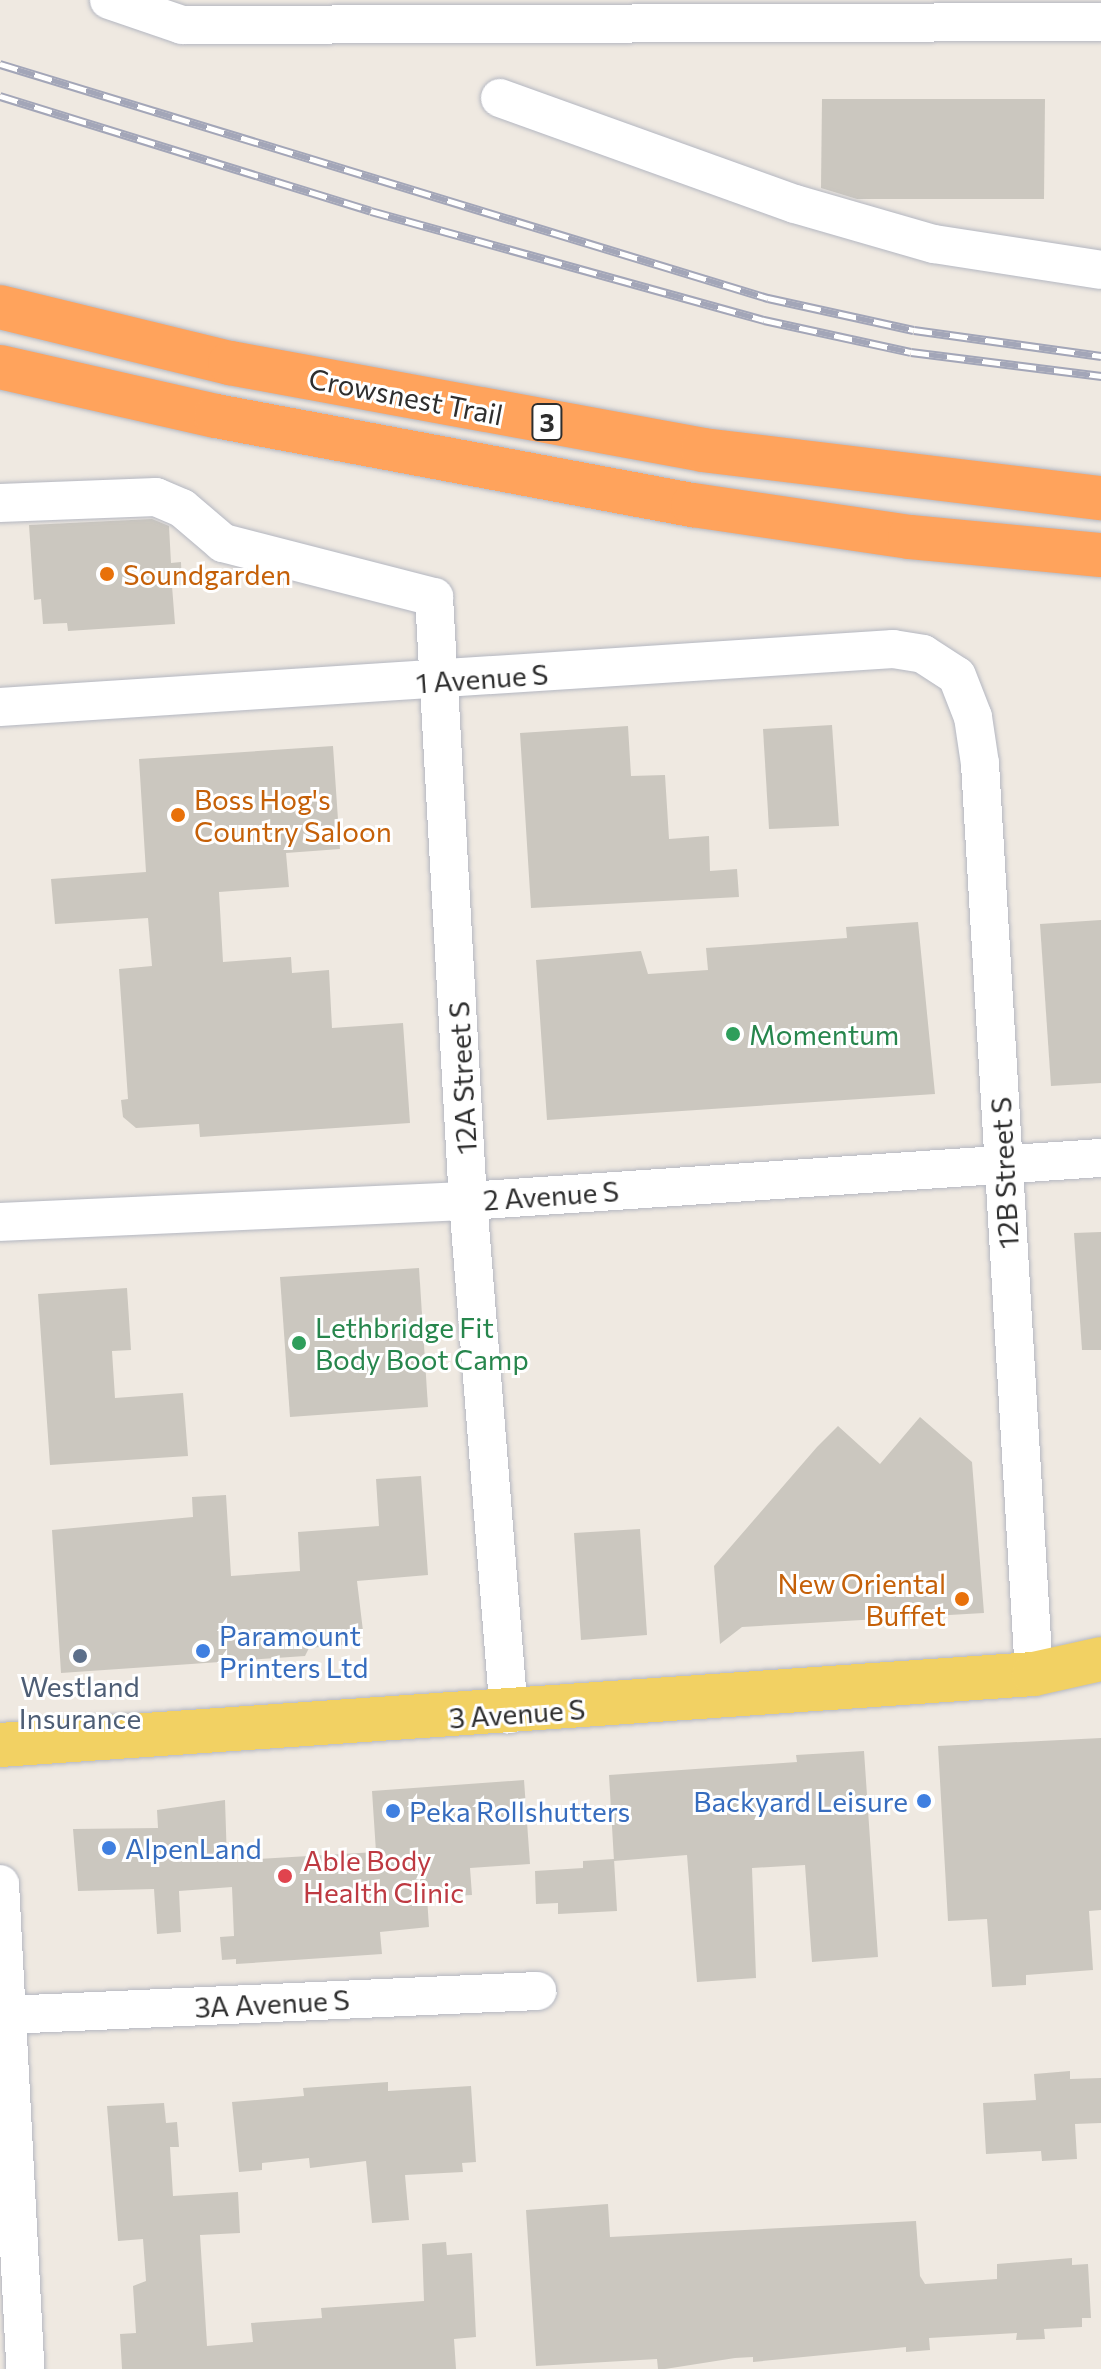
<!DOCTYPE html>
<html>
<head>
<meta charset="utf-8">
<style>
	body { margin:0 }
	#map { position:relative; width:1101px; height:2369px; overflow:hidden; background:#efe9e1; font-family:Commissioner,sans-serif }
	div>[style] { position:absolute }
	[style*='--x'] { left:calc(var(--x)*1px); top:calc(var(--y)*1px); width:calc(var(--w)*1px); rotate:calc(var(--a)*1deg) }
	.building>* { inset:0; background:#cbc7bf }
	.roads { filter:drop-shadow(0 0 2px #b4b7c1) drop-shadow(0 0 2px #b4b7c1) }
	.minor>* { height:38px; margin:-19px; padding:0 19px; transform-origin:19px; border-radius:19px; background:#fff }
	.major>* { height:44px; margin:-22px; padding:0 22px; transform-origin:22px; border-radius:22px; background:#f2d163 }
	.highway>* { height:44px; margin:-22px; padding:0 22px; transform-origin:22px; border-radius:22px; background:#ffa35c }
	.rail>* { height:9px; margin-top:-4.5px; transform-origin:0; background:repeating-linear-gradient(90deg,#fff 0 18px,#a3a6b8 0 36px); box-sizing:border-box; border-block:2px solid #a3a6b8 }
	.dots>* { width:22px; height:22px; translate:-50% -50%; box-sizing:border-box; border:4px solid #fff; border-radius:50% }
	span { translate:-50% -50%; white-space:nowrap; text-align:center; line-height:1.15; -webkit-text-stroke:6px #fff; paint-order:stroke }
	.shield-label span { padding:2px 6px; background:#fff; border:2px solid; border-radius:6px; -webkit-text-stroke-width:0 }
	.shield-label { font-size:26px; color:#2e2e2e; font-weight:700 }
	.street-label { font-size:28px; color:#2e2e2e }
	.food-label { font-size:28px; color:#c56008 }
	.left { translate:0 -50%; text-align:left }
	.right { translate:-100% -50%; text-align:right }
	.leisure-label { font-size:28px; color:#27864d }
	.shop-label { font-size:28px; color:#366cbe }
	.service-label { font-size:28px; color:#4e5e75 }
	.health-label { font-size:28px; color:#be3a42 }
</style>
</head>
<body>
<div id="map">
	<div class="building">
		<div style="clip-path:polygon(822px 99px,1045px 99px,1044px 199px,857px 199px,821px 188px)"></div>
		<div style="clip-path:polygon(152px 519px,169px 526px,171px 563px,181px 562px,182px 585px,172px 586px,175px 624px,68px 631px,67px 623px,43px 624px,41px 599px,34px 600px,29px 525px)"></div>
		<div style="clip-path:polygon(832px 725px,839px 826px,769px 829px,763px 729px)"></div>
		<div style="clip-path:polygon(628px 726px,631px 776px,665px 775px,669px 839px,709px 836px,710px 871px,737px 869px,739px 897px,531px 908px,520px 733px)"></div>
		<div style="clip-path:polygon(333px 746px,340px 849px,286px 853px,289px 887px,219px 892px,223px 962px,291px 957px,292px 973px,329px 970px,332px 1028px,403px 1023px,410px 1123px,200px 1137px,199px 1124px,136px 1128px,123px 1117px,121px 1100px,128px 1099px,119px 969px,152px 966px,148px 918px,55px 924px,51px 879px,146px 872px,139px 759px)"></div>
		<div style="clip-path:polygon(1101px 920px,1101px 1083px,1051px 1086px,1040px 924px)"></div>
		<div style="clip-path:polygon(918px 922px,935px 1094px,547px 1120px,536px 960px,641px 951px,648px 974px,708px 970px,706px 948px,847px 938px,846px 927px)"></div>
		<div style="clip-path:polygon(1101px 1232px,1101px 1350px,1082px 1350px,1074px 1233px)"></div>
		<div style="clip-path:polygon(419px 1268px,428px 1407px,290px 1417px,280px 1277px)"></div>
		<div style="clip-path:polygon(127px 1288px,131px 1350px,112px 1351px,115px 1398px,183px 1393px,188px 1456px,50px 1465px,38px 1294px)"></div>
		<div style="clip-path:polygon(920px 1417px,972px 1462px,984px 1613px,742px 1627px,720px 1644px,714px 1566px,817px 1447px,838px 1426px,880px 1464px)"></div>
		<div style="clip-path:polygon(421px 1476px,428px 1575px,357px 1581px,363px 1631px,353px 1644px,309px 1648px,305px 1656px,61px 1673px,52px 1530px,193px 1517px,192px 1497px,226px 1495px,231px 1576px,300px 1571px,298px 1532px,379px 1526px,376px 1479px)"></div>
		<div style="clip-path:polygon(640px 1529px,647px 1635px,581px 1640px,574px 1533px)"></div>
		<div style="clip-path:polygon(1101px 1738px,1101px 1910px,1089px 1911px,1093px 1970px,1026px 1975px,1026px 1985px,992px 1987px,987px 1919px,948px 1921px,938px 1746px)"></div>
		<div style="clip-path:polygon(864px 1751px,878px 1957px,812px 1962px,805px 1865px,752px 1868px,756px 1978px,697px 1982px,687px 1855px,614px 1861px,609px 1775px,797px 1762px,796px 1755px)"></div>
		<div style="clip-path:polygon(524px 1780px,530px 1864px,470px 1868px,472px 1895px,427px 1897px,429px 1927px,380px 1932px,382px 1954px,236px 1964px,236px 1959px,222px 1960px,220px 1937px,234px 1936px,232px 1887px,179px 1891px,181px 1932px,157px 1934px,154px 1889px,78px 1891px,73px 1829px,158px 1828px,157px 1810px,225px 1800px,227px 1861px,376px 1852px,372px 1791px)"></div>
		<div style="clip-path:polygon(614px 1859px,617px 1911px,558px 1914px,558px 1903px,536px 1904px,535px 1871px,583px 1868px,583px 1861px)"></div>
		<div style="clip-path:polygon(1070px 2071px,1070px 2079px,1101px 2078px,1101px 2123px,1075px 2124px,1077px 2159px,1042px 2161px,1041px 2151px,986px 2154px,983px 2103px,1036px 2100px,1034px 2074px)"></div>
		<div style="clip-path:polygon(388px 2082px,388px 2091px,471px 2086px,476px 2162px,462px 2163px,463px 2172px,405px 2175px,409px 2220px,372px 2223px,366px 2161px,310px 2168px,309px 2158px,262px 2163px,262px 2170px,239px 2172px,232px 2102px,304px 2096px,303px 2088px)"></div>
		<div style="clip-path:polygon(164px 2103px,166px 2123px,177px 2122px,179px 2147px,170px 2147px,173px 2196px,238px 2192px,240px 2233px,200px 2235px,207px 2346px,253px 2342px,251px 2323px,322px 2318px,321px 2308px,424px 2301px,422px 2244px,446px 2242px,447px 2255px,472px 2253px,476px 2337px,454px 2339px,456px 2369px,122px 2369px,120px 2334px,136px 2333px,133px 2286px,146px 2281px,143px 2239px,118px 2241px,107px 2106px)"></div>
		<div style="clip-path:polygon(608px 2204px,610px 2237px,916px 2221px,920px 2276px,925px 2284px,997px 2279px,997px 2264px,1072px 2258px,1072px 2265px,1088px 2264px,1091px 2318px,1082px 2318px,1082px 2327px,1044px 2329px,1045px 2339px,1016px 2340px,1017px 2333px,929px 2338px,930px 2350px,906px 2352px,906px 2347px,753px 2362px,753px 2357px,735px 2358px,665px 2369px,658px 2369px,657px 2359px,536px 2366px,526px 2210px)"></div>
	</div>
	<div class="roads">
		<div class="minor">
			<div style="--x:109;--y:0;--w:77;--a:18.9"></div>
			<div style="--x:182;--y:25;--w:919;--a:-0.19"></div>
			<div style="--x:500;--y:98;--w:313;--a:19.8"></div>
			<div style="--x:795;--y:204;--w:145;--a:16.1"></div>
			<div style="--x:934;--y:244;--w:169;--a:8.8"></div>
			<div style="--x:0;--y:503;--w:156;--a:-2.2"></div>
			<div style="--x:156;--y:497;--w:28;--a:23"></div>
			<div style="--x:182;--y:508;--w:54;--a:40.5"></div>
			<div style="--x:223;--y:543;--w:218;--a:14.4"></div>
			<div style="--x:434;--y:597;--w:605;--a:86.78"></div>
			<div style="--x:468;--y:1201;--w:515;--a:85.43"></div>
			<div style="--x:0;--y:707;--w:895;--a:-3.72"></div>
			<div style="--x:893;--y:649;--w:30;--a:9"></div>
			<div style="--x:923;--y:654;--w:40;--a:32.9"></div>
			<div style="--x:957;--y:676;--w:44;--a:68.7"></div>
			<div style="--x:973;--y:717;--w:48;--a:81.5"></div>
			<div style="--x:980;--y:764;--w:912;--a:86.6"></div>
			<div style="--x:0;--y:1222;--w:468;--a:-2.6"></div>
			<div style="--x:468;--y:1201;--w:634;--a:-3.89"></div>
			<div style="--x:0;--y:1884;--w:486;--a:87"></div>
			<div style="--x:7;--y:2015;--w:531;--a:-2.59"></div>
		</div>
		<div class="major">
			<div style="--x:0;--y:1745;--w:1036;--a:-3.93"></div>
			<div style="--x:1034;--y:1674;--w:69;--a:-12.6"></div>
		</div>
		<div class="highway">
			<div style="--x:0;--y:307;--w:237;--a:13.7"></div>
			<div style="--x:230;--y:363;--w:481;--a:10.4"></div>
			<div style="--x:703;--y:450;--w:401;--a:6.9"></div>
			<div style="--x:0;--y:367;--w:221;--a:12.8"></div>
			<div style="--x:216;--y:416;--w:485;--a:10.6"></div>
			<div style="--x:693;--y:505;--w:219;--a:8.4"></div>
			<div style="--x:910;--y:537;--w:192;--a:5.4"></div>
		</div>
	</div>
	<div class="rail">
		<div style="--x:0;--y:64;--w:803;--a:16.95"></div>
		<div style="--x:768;--y:298;--w:149;--a:12.4"></div>
		<div style="--x:914;--y:330;--w:189;--a:7.9"></div>
		<div style="--x:0;--y:96;--w:388;--a:17.2"></div>
		<div style="--x:371;--y:211;--w:408;--a:15.5"></div>
		<div style="--x:764;--y:320;--w:150;--a:12.3"></div>
		<div style="--x:911;--y:352;--w:192;--a:7.2"></div>
	</div>
	<div class="dots">
		<div style="left:107px;top:574px;background:#e8710a"></div>
		<div style="left:178px;top:815px;background:#e8710a"></div>
		<div style="left:733px;top:1034px;background:#2e9e5b"></div>
		<div style="left:299px;top:1343px;background:#2e9e5b"></div>
		<div style="left:962px;top:1599px;background:#e8710a"></div>
		<div style="left:203px;top:1651px;background:#3f7fe0"></div>
		<div style="left:80px;top:1656px;background:#5c6f8a"></div>
		<div style="left:924px;top:1801px;background:#3f7fe0"></div>
		<div style="left:393px;top:1811px;background:#3f7fe0"></div>
		<div style="left:109px;top:1848px;background:#3f7fe0"></div>
		<div style="left:285px;top:1876px;background:#e0444e"></div>
	</div>
	<div class="shield-label">
		<span style="left:547px;top:422px">3</span>
	</div>
	<div class="street-label">
		<span style="left:406px;top:396px;rotate:11deg">Crowsnest Trail</span>
		<span style="left:482px;top:678px;rotate:-4deg">1 Avenue S</span>
		<span style="left:462px;top:1078px;rotate:-93deg">12A Street S</span>
		<span style="left:1004px;top:1173px;rotate:-93deg">12B Street S</span>
		<span style="left:551px;top:1195px;rotate:-4deg">2 Avenue S</span>
		<span style="left:517px;top:1713px;rotate:-4deg">3 Avenue S</span>
		<span style="left:272px;top:2003px;rotate:-3deg">3A Avenue S</span>
	</div>
	<div class="food-label">
		<span class="left" style="left:123px;top:574px">Soundgarden</span>
		<span class="left" style="left:194px;top:815px">Boss Hog's<br>Country Saloon</span>
		<span class="right" style="left:946px;top:1599px">New Oriental<br>Buffet</span>
	</div>
	<div class="leisure-label">
		<span class="left" style="left:749px;top:1034px">Momentum</span>
		<span class="left" style="left:315px;top:1343px">Lethbridge Fit<br>Body Boot Camp</span>
	</div>
	<div class="shop-label">
		<span class="left" style="left:219px;top:1651px">Paramount<br>Printers Ltd</span>
		<span class="right" style="left:908px;top:1801px">Backyard Leisure</span>
		<span class="left" style="left:409px;top:1811px">Peka Rollshutters</span>
		<span class="left" style="left:125px;top:1848px">AlpenLand</span>
	</div>
	<div class="service-label">
		<span style="left:80px;top:1702px">Westland<br>Insurance</span>
	</div>
	<div class="health-label">
		<span class="left" style="left:303px;top:1876px">Able Body<br>Health Clinic</span>
	</div>
</div>
</body>
</html>
